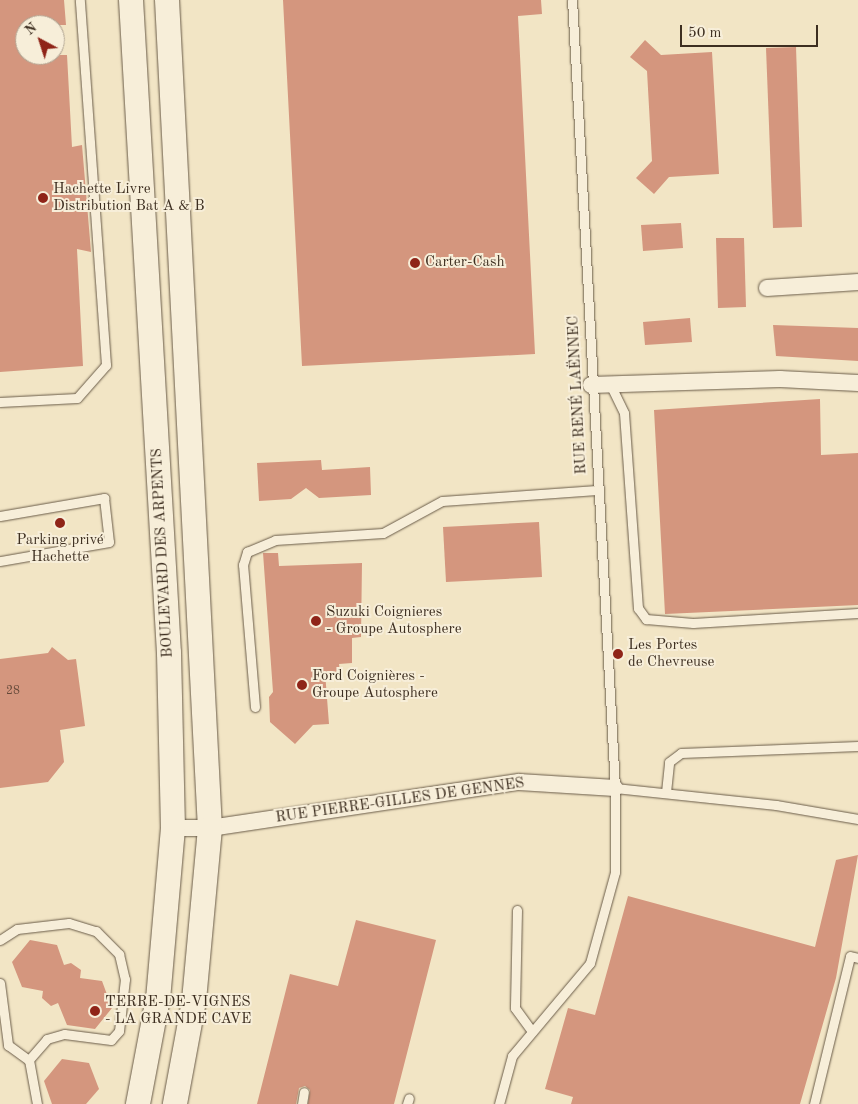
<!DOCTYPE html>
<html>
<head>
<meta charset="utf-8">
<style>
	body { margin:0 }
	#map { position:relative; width:858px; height:1104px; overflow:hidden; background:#f2e5c5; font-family:"Old Standard TT",serif }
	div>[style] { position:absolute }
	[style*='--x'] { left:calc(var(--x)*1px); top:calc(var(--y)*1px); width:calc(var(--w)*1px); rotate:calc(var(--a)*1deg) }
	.building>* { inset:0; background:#d4967e }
	.roads { filter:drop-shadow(0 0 1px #6a5c49) drop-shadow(0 0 1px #6a5c49) }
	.lane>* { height:9px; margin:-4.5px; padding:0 4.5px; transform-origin:4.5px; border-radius:4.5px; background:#f7eed9 }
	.street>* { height:16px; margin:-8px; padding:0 8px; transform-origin:8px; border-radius:8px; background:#f7eed9 }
	.secondary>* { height:24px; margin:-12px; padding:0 12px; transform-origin:12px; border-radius:12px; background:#f7eed9 }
	.dots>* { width:14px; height:14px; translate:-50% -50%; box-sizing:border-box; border:2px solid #f7eed9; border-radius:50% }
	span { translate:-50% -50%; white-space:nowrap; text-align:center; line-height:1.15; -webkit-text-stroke:4px #f7eed9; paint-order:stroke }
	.number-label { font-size:12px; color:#634838 }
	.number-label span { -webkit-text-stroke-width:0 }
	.poi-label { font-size:15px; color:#3d2e20 }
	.left { translate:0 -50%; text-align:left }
	.street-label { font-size:15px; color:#3d2e20 }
	.north { position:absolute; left:15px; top:15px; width:50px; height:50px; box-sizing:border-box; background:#f7eed9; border:1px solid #ada18f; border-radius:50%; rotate:320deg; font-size:14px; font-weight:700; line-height:20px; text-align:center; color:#3d2e20 }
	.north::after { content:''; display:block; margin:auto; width:18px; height:22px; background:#8f2418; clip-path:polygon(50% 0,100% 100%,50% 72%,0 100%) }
	.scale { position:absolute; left:680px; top:25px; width:138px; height:22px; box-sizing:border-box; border:2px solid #3d2e20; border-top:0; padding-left:6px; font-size:15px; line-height:18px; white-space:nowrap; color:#3d2e20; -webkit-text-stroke:4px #f7eed9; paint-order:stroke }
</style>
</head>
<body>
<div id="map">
	<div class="building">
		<div style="clip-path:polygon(0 0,64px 0,66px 25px,25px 25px,25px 55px,67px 55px,72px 147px,82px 145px,91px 252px,77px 249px,83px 366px,0 372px)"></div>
		<div style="clip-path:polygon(283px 0,541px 0,542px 14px,518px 16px,535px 354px,302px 366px)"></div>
		<div style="clip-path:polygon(645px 40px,661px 55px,712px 52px,719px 174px,669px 177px,654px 194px,636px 178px,652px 161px,647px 71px,630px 57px)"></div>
		<div style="clip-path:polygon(796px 47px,802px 227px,773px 228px,766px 48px)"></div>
		<div style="clip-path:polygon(681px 223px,683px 248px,643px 251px,641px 225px)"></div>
		<div style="clip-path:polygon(716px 238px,744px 238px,746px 307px,718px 308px)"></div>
		<div style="clip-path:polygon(690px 318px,692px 342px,645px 345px,643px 322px)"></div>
		<div style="clip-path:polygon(773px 325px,858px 328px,858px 361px,776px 356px)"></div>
		<div style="clip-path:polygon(820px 399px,821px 455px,858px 453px,858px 605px,665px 614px,654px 410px)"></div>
		<div style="clip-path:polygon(321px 460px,322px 470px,370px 467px,371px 495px,319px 498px,306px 488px,291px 499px,259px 501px,257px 463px)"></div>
		<div style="clip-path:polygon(539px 522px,542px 577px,446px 582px,443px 527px)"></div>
		<div style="clip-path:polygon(263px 553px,278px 553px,279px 566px,362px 563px,361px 637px,352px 638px,352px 663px,339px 664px,340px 672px,325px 672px,329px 724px,313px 725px,295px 744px,270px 722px,269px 697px,273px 692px)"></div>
		<div style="clip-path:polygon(52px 647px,68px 660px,76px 659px,85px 726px,60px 730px,64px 762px,48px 782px,0 788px,0 659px,48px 653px)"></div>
		<div style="clip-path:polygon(858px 855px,836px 978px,800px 1104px,571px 1104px,573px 1097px,545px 1089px,568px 1008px,595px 1015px,628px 896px,815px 947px,836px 860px)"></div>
		<div style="clip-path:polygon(356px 920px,436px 940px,394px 1104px,308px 1104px,310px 1090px,305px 1086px,299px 1088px,296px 1104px,257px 1104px,290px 974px,338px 986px)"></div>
		<div style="clip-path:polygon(30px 940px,57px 945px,64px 965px,71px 963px,81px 970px,80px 978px,102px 981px,112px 1008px,95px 1029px,67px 1025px,58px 1003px,51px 1006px,42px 998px,43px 991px,22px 987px,12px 962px)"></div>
		<div style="clip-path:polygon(62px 1059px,89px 1063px,99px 1089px,86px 1104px,52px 1104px,44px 1081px)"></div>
	</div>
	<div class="roads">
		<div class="lane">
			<div style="--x:610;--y:384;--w:32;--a:64"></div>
			<div style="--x:624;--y:413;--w:196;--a:85.9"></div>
			<div style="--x:638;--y:608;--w:14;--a:54"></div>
			<div style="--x:646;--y:619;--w:47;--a:4.9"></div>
			<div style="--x:693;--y:623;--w:165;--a:-3.5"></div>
			<div style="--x:0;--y:402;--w:77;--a:-3"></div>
			<div style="--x:77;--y:398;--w:44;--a:-48.7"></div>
			<div style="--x:106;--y:365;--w:366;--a:-94.1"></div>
			<div style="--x:0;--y:516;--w:106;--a:-9.8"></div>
			<div style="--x:104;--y:498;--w:44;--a:83.5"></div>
			<div style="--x:109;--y:542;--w:111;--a:170.1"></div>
			<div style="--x:255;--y:707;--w:143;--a:-94.8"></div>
			<div style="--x:243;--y:565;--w:14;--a:-73"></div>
			<div style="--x:247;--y:552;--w:30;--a:-23"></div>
			<div style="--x:275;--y:540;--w:108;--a:-3.7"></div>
			<div style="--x:383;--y:533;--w:67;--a:-28.5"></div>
			<div style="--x:442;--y:501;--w:155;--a:-4.1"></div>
			<div style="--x:615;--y:788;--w:162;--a:6"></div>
			<div style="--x:776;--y:805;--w:83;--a:9.7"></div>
			<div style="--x:666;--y:792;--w:30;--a:-84"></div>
			<div style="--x:669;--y:762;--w:15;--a:-37"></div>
			<div style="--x:681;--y:753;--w:177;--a:-2.3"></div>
			<div style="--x:517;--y:910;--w:98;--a:91.2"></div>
			<div style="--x:515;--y:1008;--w:29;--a:54"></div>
			<div style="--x:0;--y:940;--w:20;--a:-33"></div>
			<div style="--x:17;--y:929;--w:52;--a:-6.6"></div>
			<div style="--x:69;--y:923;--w:28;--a:17"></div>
			<div style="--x:96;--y:931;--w:33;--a:45"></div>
			<div style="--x:119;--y:954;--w:26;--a:77"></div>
			<div style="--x:125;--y:979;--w:52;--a:96.6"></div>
			<div style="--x:119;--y:1031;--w:12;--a:132"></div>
			<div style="--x:111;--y:1040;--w:47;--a:-172.7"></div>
			<div style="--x:64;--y:1034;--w:18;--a:164"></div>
			<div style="--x:47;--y:1039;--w:28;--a:131"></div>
			<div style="--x:0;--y:983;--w:63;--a:82.6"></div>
			<div style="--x:8;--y:1045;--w:26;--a:36"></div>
			<div style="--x:29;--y:1060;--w:45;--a:79.7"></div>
			<div style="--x:302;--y:1104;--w:12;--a:-81"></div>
			<div style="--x:407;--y:1104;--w:6;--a:-72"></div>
			<div style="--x:499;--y:1104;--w:50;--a:-74.8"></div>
			<div style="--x:512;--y:1056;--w:121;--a:-50"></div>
			<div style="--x:590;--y:963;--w:94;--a:-74.6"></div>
			<div style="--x:615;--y:872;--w:84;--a:-90"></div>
			<div style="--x:615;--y:788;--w:789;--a:-93.12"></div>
			<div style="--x:814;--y:1104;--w:152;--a:-76.3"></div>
			<div style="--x:850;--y:956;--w:8;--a:14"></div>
		</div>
		<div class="street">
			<div style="--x:767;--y:288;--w:91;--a:-3.8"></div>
			<div style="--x:591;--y:385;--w:189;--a:-1.8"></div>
			<div style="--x:780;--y:379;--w:78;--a:2.9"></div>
			<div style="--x:173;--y:828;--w:37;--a:0"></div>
			<div style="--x:210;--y:828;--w:312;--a:-8.5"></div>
			<div style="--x:519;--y:782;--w:96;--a:3.6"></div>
		</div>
		<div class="secondary">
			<div style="--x:131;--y:0;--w:654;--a:86.67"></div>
			<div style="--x:169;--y:653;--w:175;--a:88.7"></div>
			<div style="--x:173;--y:828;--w:171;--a:95"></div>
			<div style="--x:158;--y:998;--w:108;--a:100.7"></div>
			<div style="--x:167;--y:0;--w:829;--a:87.03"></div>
			<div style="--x:210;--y:828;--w:174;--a:95.3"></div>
			<div style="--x:194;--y:1001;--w:105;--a:100.5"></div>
		</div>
	</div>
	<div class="dots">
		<div style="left:43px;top:198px;background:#8f2418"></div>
		<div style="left:415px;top:263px;background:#8f2418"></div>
		<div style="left:60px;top:523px;background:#8f2418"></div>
		<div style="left:316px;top:621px;background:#8f2418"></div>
		<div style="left:618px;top:654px;background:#8f2418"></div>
		<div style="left:302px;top:685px;background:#8f2418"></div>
		<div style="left:95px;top:1011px;background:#8f2418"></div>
	</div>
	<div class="number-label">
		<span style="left:13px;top:692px">28</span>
	</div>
	<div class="poi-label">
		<span class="left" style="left:53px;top:198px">Hachette Livre<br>Distribution Bat A &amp; B</span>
		<span class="left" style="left:425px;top:263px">Carter-Cash</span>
		<span style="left:60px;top:549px">Parking privé<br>Hachette</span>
		<span class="left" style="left:326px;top:621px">Suzuki Coignieres<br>- Groupe Autosphere</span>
		<span class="left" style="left:628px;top:654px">Les Portes<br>de Chevreuse</span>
		<span class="left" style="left:312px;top:685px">Ford Coignières -<br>Groupe Autosphere</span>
		<span class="left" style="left:105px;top:1011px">TERRE-DE-VIGNES<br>- LA GRANDE CAVE</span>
	</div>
	<div class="street-label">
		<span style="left:578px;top:395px;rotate:-93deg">RUE RENÉ LAËNNEC</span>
		<span style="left:163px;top:553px;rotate:-93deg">BOULEVARD DES ARPENTS</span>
		<span style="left:400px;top:801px;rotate:-8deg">RUE PIERRE-GILLES DE GENNES</span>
	</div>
	<div class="north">N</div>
	<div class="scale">50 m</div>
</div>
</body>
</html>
